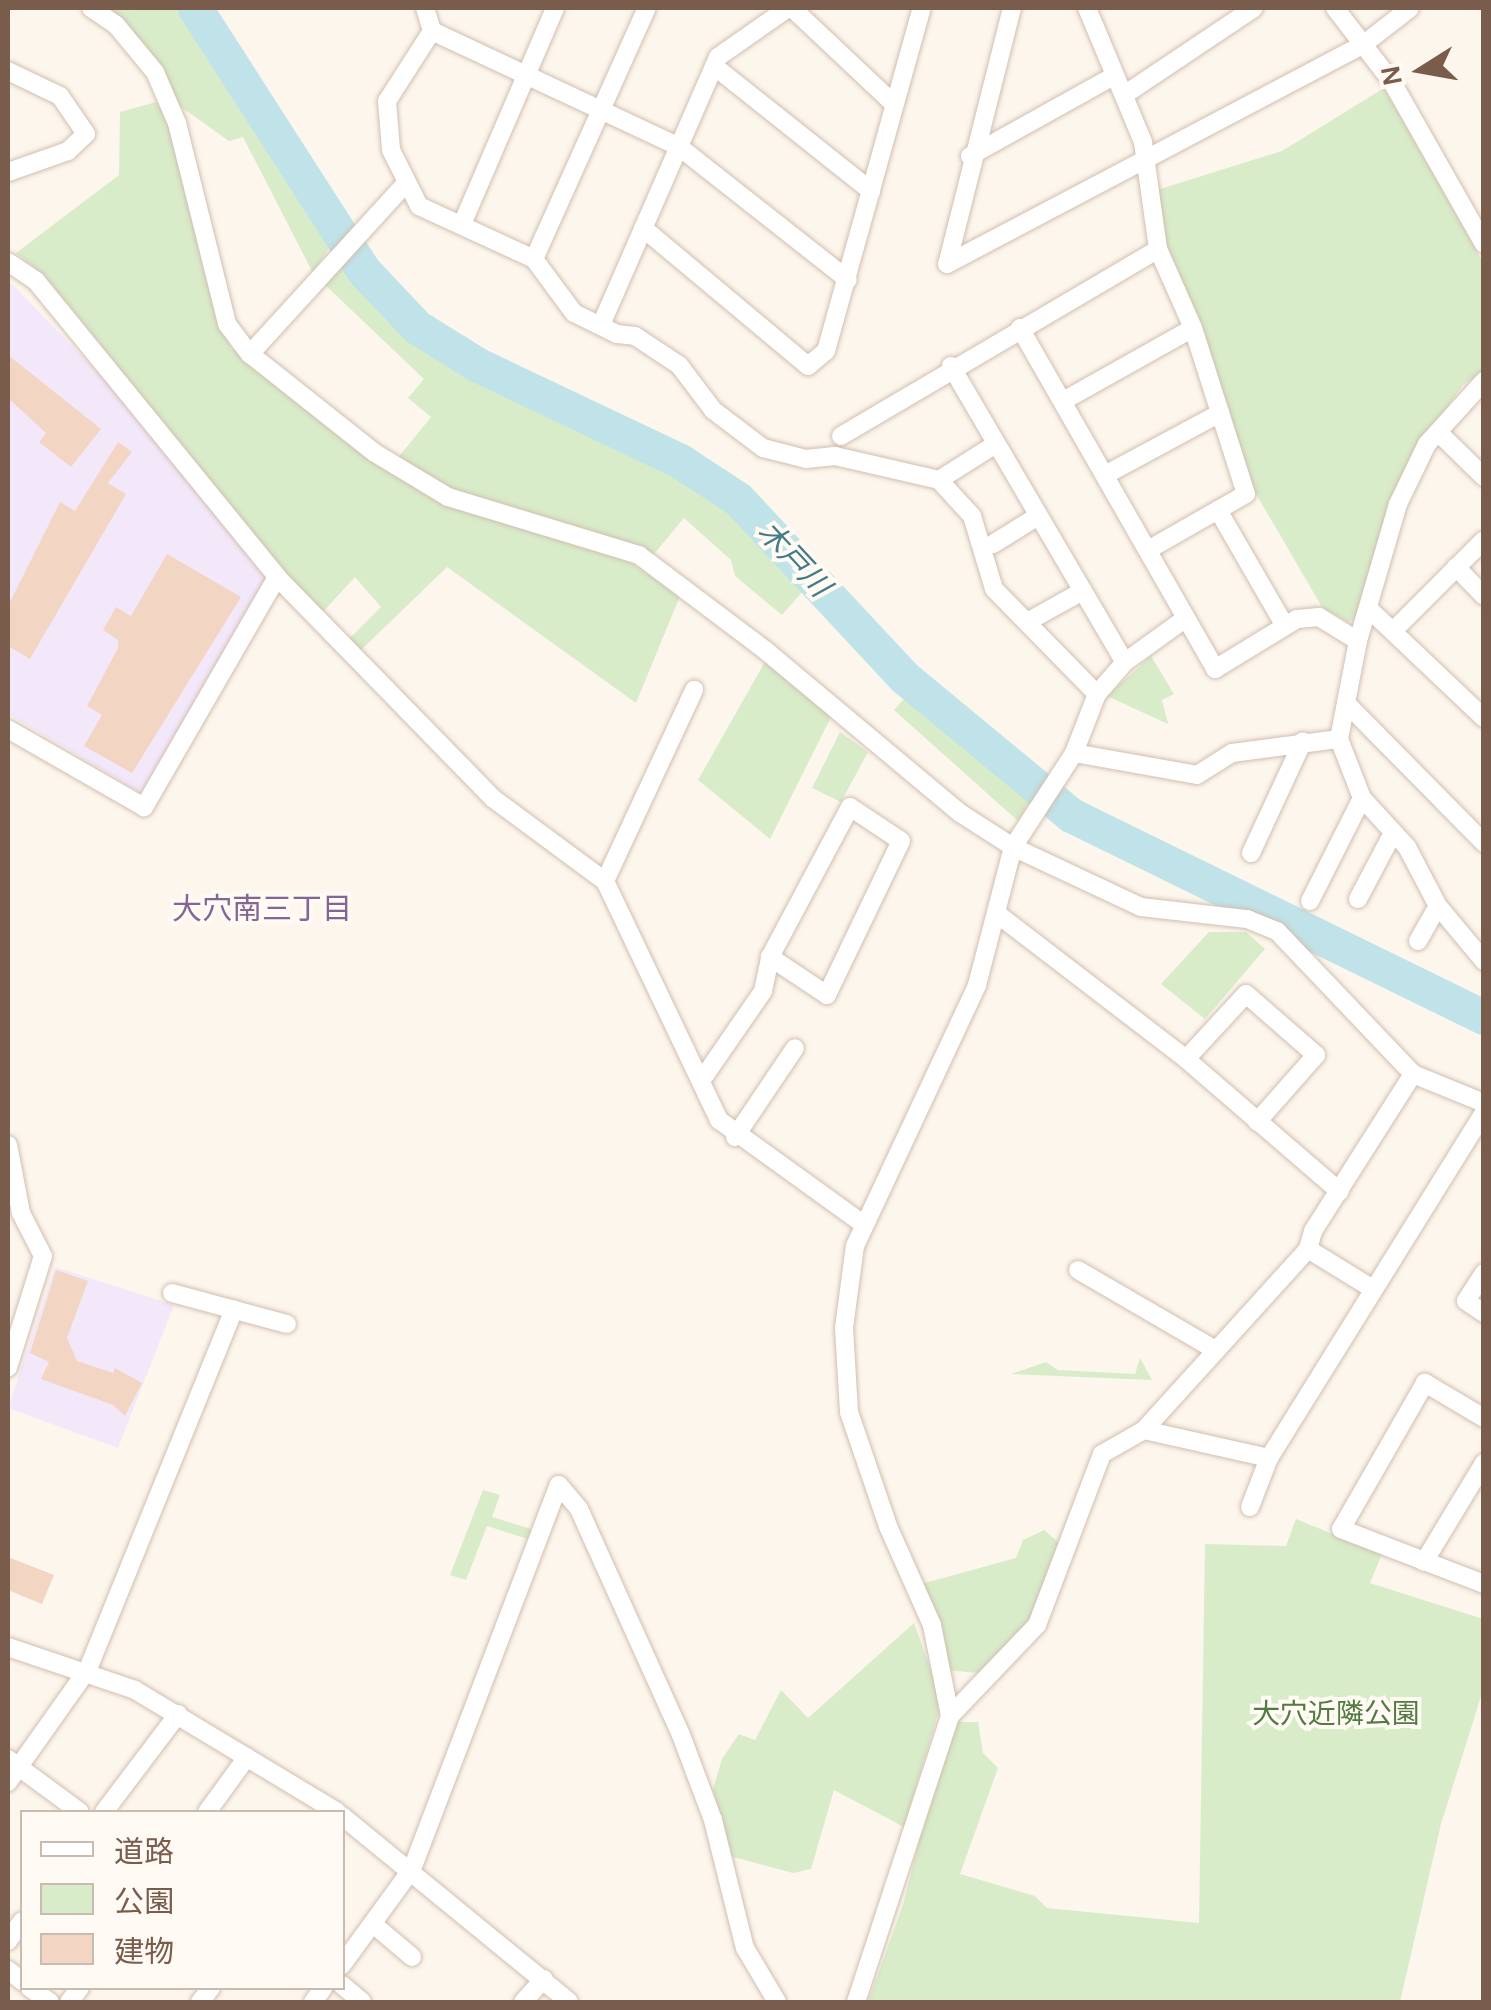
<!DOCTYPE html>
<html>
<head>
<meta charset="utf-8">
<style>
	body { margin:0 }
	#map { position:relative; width:1491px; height:2010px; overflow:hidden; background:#fdf6ec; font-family:Karla,"Noto Sans JP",sans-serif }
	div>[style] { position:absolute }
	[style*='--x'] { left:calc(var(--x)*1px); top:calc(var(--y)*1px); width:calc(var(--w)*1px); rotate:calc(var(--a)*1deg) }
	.education>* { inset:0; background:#f3e8fa }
	.green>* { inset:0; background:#d8ecc9 }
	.river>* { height:35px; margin:-17.5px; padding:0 17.5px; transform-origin:17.5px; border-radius:17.5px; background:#bfe3e8 }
	.building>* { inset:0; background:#f3d5c3 }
	.roads { filter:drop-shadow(0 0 2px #d1beb0) drop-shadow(0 0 2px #d1beb0) }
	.street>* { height:18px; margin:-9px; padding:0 9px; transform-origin:9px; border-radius:9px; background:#fff }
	span { translate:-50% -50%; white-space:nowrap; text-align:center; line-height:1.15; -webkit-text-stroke:8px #fffaf3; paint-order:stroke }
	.park-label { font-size:28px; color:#537a41 }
	.water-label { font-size:30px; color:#437c86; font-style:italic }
	.neighbourhood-label { font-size:30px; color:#846695 }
	.frame { position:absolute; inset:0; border:10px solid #7a5c4d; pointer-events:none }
	.legend { position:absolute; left:20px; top:1810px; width:325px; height:180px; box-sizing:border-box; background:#fffaf3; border:2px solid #cabbb1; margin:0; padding:12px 18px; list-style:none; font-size:30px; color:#7a5c4d }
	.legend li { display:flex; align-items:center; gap:20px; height:50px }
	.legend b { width:50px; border:2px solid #cabbb1 }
	.north { position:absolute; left:1371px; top:20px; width:100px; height:100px; -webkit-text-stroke:8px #fffaf3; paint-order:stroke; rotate:259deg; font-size:28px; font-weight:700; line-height:40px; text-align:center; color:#7a5c4d }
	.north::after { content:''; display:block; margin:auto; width:35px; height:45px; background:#7a5c4d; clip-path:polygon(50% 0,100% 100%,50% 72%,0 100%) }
</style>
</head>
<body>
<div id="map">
	<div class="education">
		<div style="clip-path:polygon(8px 280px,119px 394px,268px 575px,148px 789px,138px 791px,8px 714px)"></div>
		<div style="clip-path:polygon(55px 1267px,174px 1305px,118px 1448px,8px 1408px)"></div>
	</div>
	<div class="green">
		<div style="clip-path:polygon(101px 8px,186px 8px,204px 27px,332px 243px,313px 273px,243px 137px,229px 141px,177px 104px)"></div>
		<div style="clip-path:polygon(1384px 88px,1483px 262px,1483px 372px,1463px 385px,1431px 429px,1357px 618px,1348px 622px,1322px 607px,1252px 487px,1201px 324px,1165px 246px,1157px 190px,1282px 151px)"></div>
		<div style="clip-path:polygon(156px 102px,171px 125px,204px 270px,231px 348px,371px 457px,631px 563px,680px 596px,636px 703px,447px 567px,358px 653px,346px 642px,381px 607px,355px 577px,320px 615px,44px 275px,16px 253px,119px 175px,120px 112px)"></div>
		<div style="clip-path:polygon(346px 263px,408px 333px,662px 464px,734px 510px,804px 590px,782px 615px,735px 576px,731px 560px,684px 518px,654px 554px,449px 491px,397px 459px,431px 417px,408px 398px,424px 379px,321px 281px)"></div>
		<div style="clip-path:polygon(1151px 656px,1174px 694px,1162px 700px,1168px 724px,1107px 696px)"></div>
		<div style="clip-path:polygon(766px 660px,831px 717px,770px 839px,698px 780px)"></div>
		<div style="clip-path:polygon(912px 690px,1031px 799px,1018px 821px,894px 710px)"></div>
		<div style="clip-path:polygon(840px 732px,868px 752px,841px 802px,812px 788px)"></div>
		<div style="clip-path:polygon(1209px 932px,1246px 932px,1265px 949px,1205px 1019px,1161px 984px)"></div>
		<div style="clip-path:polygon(1140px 1358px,1152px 1380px,1011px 1374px,1046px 1362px,1058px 1370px,1135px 1374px)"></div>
		<div style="clip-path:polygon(483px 1490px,500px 1495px,492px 1517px,531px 1529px,528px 1539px,487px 1526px,466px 1580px,450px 1575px)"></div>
		<div style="clip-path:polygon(1296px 1519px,1382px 1554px,1370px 1583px,1483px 1619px,1483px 1690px,1441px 1824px,1400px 2002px,868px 2002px,903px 1905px,949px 1722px,978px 1722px,983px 1753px,998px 1768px,960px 1874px,1035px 1896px,1047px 1908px,1199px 1923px,1205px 1544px,1286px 1546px)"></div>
		<div style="clip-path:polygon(1044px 1530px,1065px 1548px,1033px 1623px,979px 1673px,945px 1670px,914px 1586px,1016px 1558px,1023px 1540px)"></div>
		<div style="clip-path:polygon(914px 1623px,942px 1701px,904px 1827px,834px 1790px,811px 1869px,793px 1873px,730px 1856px,713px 1789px,722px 1759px,739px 1734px,755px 1740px,781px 1690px,808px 1718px)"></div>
	</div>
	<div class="river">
		<div style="--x:195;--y:8;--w:313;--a:57.3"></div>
		<div style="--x:364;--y:271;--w:77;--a:46.6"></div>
		<div style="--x:417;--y:327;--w:72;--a:31.9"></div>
		<div style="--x:478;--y:365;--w:224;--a:25.4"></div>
		<div style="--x:680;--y:461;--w:69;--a:33.2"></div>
		<div style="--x:738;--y:499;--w:243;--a:47"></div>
		<div style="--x:904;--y:677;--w:217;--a:39.6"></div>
		<div style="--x:1071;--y:815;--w:460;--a:26.1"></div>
	</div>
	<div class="building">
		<div style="clip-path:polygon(8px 355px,101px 429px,71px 467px,39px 442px,46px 433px,8px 398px)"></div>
		<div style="clip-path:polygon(118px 442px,132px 452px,108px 483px,126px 494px,30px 659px,8px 646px,8px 606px,60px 502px,75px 511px)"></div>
		<div style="clip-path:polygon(167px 554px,241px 597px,132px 773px,84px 746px,102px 715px,87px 706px,118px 648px,118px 640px,103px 630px,116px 607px,131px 616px)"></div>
		<div style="clip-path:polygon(56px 1270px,88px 1281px,67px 1338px,77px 1361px,113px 1373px,115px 1368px,142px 1383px,125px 1416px,113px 1405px,41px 1379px,49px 1362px,30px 1353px)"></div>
		<div style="clip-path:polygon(8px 1557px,54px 1575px,42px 1604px,8px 1590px)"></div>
	</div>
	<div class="roads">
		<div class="street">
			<div style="--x:91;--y:8;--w:30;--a:34"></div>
			<div style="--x:116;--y:25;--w:61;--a:50.3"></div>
			<div style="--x:155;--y:72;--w:56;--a:66.7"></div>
			<div style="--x:177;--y:123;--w:207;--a:76"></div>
			<div style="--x:227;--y:324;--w:38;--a:53"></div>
			<div style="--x:250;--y:354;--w:159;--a:38.4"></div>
			<div style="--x:375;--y:453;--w:85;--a:31.1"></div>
			<div style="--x:448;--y:497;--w:200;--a:16.9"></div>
			<div style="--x:639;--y:555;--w:158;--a:37"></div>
			<div style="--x:765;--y:650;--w:254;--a:39.9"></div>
			<div style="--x:960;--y:813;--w:63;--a:32.7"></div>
			<div style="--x:1013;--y:847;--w:141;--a:25.1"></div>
			<div style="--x:1141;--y:907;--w:107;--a:6.5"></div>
			<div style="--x:1247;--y:919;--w:32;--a:22"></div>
			<div style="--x:1277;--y:931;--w:197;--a:46.4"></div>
			<div style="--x:1413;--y:1074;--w:77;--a:22.2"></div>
			<div style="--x:425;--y:8;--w:24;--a:73"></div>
			<div style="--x:432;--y:31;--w:272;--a:25.1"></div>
			<div style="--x:678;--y:146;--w:216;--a:38.2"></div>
			<div style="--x:792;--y:8;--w:140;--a:43.3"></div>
			<div style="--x:1012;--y:8;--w:264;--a:104.2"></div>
			<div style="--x:947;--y:264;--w:471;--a:-27.8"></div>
			<div style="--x:1364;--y:44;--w:58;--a:-38"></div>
			<div style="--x:1087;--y:8;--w:145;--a:67.3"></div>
			<div style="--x:1143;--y:142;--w:108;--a:82"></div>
			<div style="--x:1158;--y:249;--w:86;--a:66.1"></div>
			<div style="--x:1193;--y:328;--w:174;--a:72.3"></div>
			<div style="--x:1246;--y:494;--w:113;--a:150.3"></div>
			<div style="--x:1335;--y:8;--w:93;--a:52.4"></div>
			<div style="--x:1392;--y:82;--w:186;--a:60.4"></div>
			<div style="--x:432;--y:31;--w:83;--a:122.7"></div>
			<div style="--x:387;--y:101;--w:49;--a:85.3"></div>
			<div style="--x:391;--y:150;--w:63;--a:63.4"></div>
			<div style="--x:419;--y:206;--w:127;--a:24.7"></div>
			<div style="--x:534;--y:259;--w:67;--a:53.5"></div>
			<div style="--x:574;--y:313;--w:48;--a:26"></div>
			<div style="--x:617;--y:334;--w:18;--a:6"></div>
			<div style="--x:635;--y:336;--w:53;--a:33.4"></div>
			<div style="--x:679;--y:365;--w:56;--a:52.9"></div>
			<div style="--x:713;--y:410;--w:63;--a:37.2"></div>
			<div style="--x:763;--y:448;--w:44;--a:14.3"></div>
			<div style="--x:806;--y:459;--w:29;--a:-6"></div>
			<div style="--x:835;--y:456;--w:107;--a:13"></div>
			<div style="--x:939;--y:480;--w:49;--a:47.5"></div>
			<div style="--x:972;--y:516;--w:76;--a:73.2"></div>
			<div style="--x:994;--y:589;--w:147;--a:45.6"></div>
			<div style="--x:714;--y:66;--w:201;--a:38.5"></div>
			<div style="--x:8;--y:71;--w:58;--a:25.7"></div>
			<div style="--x:60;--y:96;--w:46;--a:55.6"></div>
			<div style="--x:86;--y:134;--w:25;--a:137"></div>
			<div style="--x:68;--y:151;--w:64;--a:160.7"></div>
			<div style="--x:1124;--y:95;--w:156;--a:-33.8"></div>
			<div style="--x:970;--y:156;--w:165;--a:-29.1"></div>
			<div style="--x:463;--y:222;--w:233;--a:-66.7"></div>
			<div style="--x:643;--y:228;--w:215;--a:39.9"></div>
			<div style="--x:808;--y:366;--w:23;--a:-40"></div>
			<div style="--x:826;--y:351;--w:356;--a:-74.4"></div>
			<div style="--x:534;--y:259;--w:275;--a:-65.8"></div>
			<div style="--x:8;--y:262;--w:34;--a:34"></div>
			<div style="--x:36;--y:281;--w:382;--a:50.8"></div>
			<div style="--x:277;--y:577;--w:266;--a:120"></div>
			<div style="--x:144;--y:807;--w:157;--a:-150.2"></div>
			<div style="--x:601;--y:325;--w:292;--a:-66.4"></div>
			<div style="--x:718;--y:57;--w:85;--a:-35"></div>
			<div style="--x:1020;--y:328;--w:393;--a:60.2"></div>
			<div style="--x:1215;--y:669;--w:96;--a:-31.4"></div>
			<div style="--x:1297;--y:619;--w:22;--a:-5"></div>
			<div style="--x:1319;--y:617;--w:46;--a:31.6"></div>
			<div style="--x:250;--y:354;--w:230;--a:-47.6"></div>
			<div style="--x:951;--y:366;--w:343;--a:59.6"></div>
			<div style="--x:1484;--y:381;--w:85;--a:132.1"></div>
			<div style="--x:1427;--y:444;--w:67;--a:115.8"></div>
			<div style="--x:1398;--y:504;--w:143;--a:106.3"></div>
			<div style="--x:1358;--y:641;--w:100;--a:101"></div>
			<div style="--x:1339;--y:739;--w:63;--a:68.7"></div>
			<div style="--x:1362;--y:798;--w:67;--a:47.4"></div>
			<div style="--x:1407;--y:847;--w:67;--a:62.3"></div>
			<div style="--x:1438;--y:906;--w:72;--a:50.1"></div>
			<div style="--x:1063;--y:401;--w:149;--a:-29.3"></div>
			<div style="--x:1438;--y:432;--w:64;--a:44.4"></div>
			<div style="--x:841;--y:436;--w:368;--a:-30.5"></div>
			<div style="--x:1105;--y:475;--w:131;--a:-28.3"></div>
			<div style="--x:939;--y:480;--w:67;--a:-32.3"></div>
			<div style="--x:1218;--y:510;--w:134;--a:60"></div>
			<div style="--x:993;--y:544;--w:53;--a:-31.9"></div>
			<div style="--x:1456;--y:567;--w:40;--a:46"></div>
			<div style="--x:277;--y:577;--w:310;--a:45.7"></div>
			<div style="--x:494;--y:799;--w:138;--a:36.5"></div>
			<div style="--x:605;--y:881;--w:265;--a:64.5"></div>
			<div style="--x:719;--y:1120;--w:176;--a:35.8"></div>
			<div style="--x:1370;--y:610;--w:157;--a:43.5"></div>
			<div style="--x:1027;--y:622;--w:64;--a:-29"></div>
			<div style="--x:1394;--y:630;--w:127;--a:-45"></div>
			<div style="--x:1346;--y:703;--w:197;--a:45.4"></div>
			<div style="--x:1074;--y:753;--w:125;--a:10.1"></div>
			<div style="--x:1197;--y:775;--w:41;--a:-32.2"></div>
			<div style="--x:1232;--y:753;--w:108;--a:-7.5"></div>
			<div style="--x:1251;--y:853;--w:123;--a:-65.1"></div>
			<div style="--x:605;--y:881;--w:211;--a:-65"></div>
			<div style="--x:1358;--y:899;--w:75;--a:-62.1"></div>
			<div style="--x:1310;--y:901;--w:115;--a:-63.2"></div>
			<div style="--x:996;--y:913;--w:240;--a:37.5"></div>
			<div style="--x:1186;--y:1059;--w:203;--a:40.8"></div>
			<div style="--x:1418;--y:941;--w:40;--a:-60.3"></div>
			<div style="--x:1186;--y:1059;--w:88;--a:-47.3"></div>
			<div style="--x:1246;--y:994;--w:93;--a:41.1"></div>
			<div style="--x:1316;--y:1055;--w:89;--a:131.4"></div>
			<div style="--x:701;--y:1081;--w:109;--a:-55.4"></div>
			<div style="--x:763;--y:991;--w:35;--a:-78"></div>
			<div style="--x:770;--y:957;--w:170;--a:-61.9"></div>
			<div style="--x:850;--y:807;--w:61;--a:33.7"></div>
			<div style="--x:901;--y:841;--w:171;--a:115.7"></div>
			<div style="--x:827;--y:995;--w:69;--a:-146.3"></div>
			<div style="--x:735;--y:1137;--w:107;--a:-56"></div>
			<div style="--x:8;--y:1145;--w:69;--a:79.2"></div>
			<div style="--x:21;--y:1213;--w:48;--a:62.9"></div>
			<div style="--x:43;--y:1256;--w:117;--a:107.4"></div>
			<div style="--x:1308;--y:1249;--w:76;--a:31.6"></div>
			<div style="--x:1078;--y:1270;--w:157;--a:30.2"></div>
			<div style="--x:1484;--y:1273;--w:33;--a:123"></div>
			<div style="--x:1466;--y:1301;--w:22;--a:34"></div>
			<div style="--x:172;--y:1293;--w:119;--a:15.1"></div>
			<div style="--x:1484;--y:1418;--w:69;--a:-149.3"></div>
			<div style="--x:1425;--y:1383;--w:168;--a:119.9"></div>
			<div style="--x:1341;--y:1529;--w:153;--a:21"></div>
			<div style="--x:1144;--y:1430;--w:128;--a:12.6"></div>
			<div style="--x:1250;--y:1507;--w:53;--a:-68.8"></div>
			<div style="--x:1269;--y:1458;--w:407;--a:-58.1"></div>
			<div style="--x:1424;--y:1562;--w:116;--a:-58.8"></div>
			<div style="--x:8;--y:1647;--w:134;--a:18.7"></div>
			<div style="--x:135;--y:1690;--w:236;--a:31.1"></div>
			<div style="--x:950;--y:1716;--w:126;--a:-46.3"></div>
			<div style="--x:1037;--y:1625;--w:183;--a:-69.2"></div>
			<div style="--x:1102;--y:1454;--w:48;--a:-29.7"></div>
			<div style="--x:1144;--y:1430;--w:244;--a:-47.8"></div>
			<div style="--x:1308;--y:1249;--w:19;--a:-74"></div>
			<div style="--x:1313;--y:1231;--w:186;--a:-57.5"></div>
			<div style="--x:8;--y:1759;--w:89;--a:36.4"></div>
			<div style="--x:8;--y:1782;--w:138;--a:-54.7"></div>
			<div style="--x:88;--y:1669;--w:388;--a:-67.9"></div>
			<div style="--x:104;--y:1812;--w:123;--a:-52.9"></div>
			<div style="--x:207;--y:1812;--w:68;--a:-54"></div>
			<div style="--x:342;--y:1816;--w:293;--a:39.3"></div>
			<div style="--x:373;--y:1924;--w:51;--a:40.2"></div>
			<div style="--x:8;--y:1941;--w:24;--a:-55"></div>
			<div style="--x:342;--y:1965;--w:119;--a:-53.9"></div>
			<div style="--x:412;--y:1869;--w:411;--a:-69.1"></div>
			<div style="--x:559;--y:1485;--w:31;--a:50"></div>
			<div style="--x:579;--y:1509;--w:248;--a:65.7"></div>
			<div style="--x:681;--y:1735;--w:91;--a:69.4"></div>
			<div style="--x:713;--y:1820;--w:132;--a:76"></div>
			<div style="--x:745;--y:1948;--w:63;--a:59.3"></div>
			<div style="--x:8;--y:1970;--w:18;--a:38"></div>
			<div style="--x:342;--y:1985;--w:26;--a:40"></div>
			<div style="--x:30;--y:1988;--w:24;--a:35"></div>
			<div style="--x:69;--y:2002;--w:18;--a:-52"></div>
			<div style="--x:200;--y:2002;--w:18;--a:-52"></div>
			<div style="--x:313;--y:2002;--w:17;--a:-54"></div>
			<div style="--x:523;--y:2002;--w:31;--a:-48"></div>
			<div style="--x:856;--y:2002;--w:301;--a:-71.8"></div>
			<div style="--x:950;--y:1716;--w:93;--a:-101.2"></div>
			<div style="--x:932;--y:1625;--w:108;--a:-114"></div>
			<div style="--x:888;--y:1526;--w:120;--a:-108.9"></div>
			<div style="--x:849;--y:1412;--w:84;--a:-93.4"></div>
			<div style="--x:844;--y:1328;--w:83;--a:-82.4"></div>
			<div style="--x:855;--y:1246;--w:288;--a:-64.9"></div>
			<div style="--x:977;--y:985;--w:143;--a:-75.4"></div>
			<div style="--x:1013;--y:847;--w:112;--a:-57"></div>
			<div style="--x:1074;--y:753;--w:63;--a:-68.7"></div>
			<div style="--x:1097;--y:694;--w:43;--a:-48.8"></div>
			<div style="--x:1125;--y:662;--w:75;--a:-35.8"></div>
		</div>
	</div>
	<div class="park-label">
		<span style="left:1336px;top:1714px">大穴近隣公園</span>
	</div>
	<div class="water-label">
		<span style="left:794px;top:559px;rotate:47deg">木戸川</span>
	</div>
	<div class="neighbourhood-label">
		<span style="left:262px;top:909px">大穴南三丁目</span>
	</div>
	<div class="frame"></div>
	<ul class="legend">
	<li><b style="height:12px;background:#fff"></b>道路</li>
	<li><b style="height:28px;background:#d8ecc9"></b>公園</li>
	<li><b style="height:28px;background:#f3d5c3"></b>建物</li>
	</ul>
	<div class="north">N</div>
</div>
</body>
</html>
